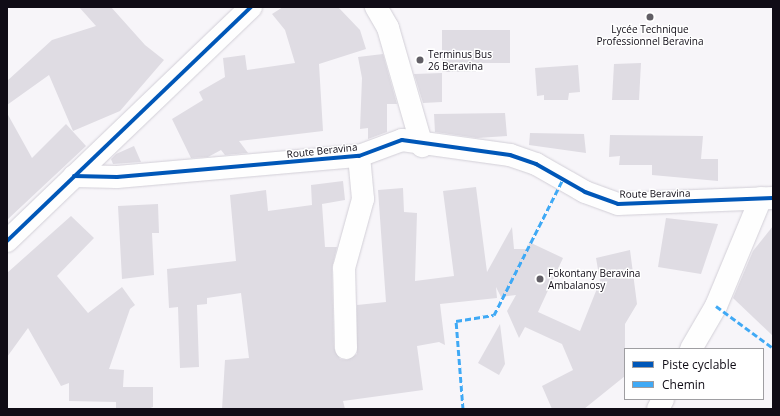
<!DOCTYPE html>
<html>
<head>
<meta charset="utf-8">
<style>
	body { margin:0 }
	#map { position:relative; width:780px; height:416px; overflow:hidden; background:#f7f5f9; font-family:"Open Sans",sans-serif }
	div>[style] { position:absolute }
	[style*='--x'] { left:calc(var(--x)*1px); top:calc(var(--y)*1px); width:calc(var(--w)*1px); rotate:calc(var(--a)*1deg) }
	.building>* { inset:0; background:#dfdce3 }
	.roads { filter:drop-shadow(0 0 1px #d2cfd7) drop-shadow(0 0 1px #d2cfd7) }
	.minor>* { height:22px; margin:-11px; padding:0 11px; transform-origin:11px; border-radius:11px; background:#fefefe }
	.quiet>* { height:3px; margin-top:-1.5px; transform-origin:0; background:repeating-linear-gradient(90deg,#3fa9f5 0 6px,transparent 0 9px) }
	.cycleway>* { height:4px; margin:-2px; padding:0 2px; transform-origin:2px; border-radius:2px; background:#0057b8 }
	.dots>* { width:11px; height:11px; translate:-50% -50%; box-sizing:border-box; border:2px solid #fff; border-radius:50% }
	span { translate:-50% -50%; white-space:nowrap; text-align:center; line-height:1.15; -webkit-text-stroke:3px #fff; paint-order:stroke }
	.poi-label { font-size:10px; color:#100c16 }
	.left { translate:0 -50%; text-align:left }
	.street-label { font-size:10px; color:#100c16 }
	.frame { position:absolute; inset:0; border:8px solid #100c16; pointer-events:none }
	.legend { position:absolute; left:624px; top:348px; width:140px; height:52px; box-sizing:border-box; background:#fff; border:1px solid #9f9ea2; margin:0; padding:5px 7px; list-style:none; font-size:12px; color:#100c16 }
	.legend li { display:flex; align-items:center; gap:8px; height:20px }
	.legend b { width:20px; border:1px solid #9f9ea2 }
</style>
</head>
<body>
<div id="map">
	<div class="building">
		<div style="clip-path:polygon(79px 7px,111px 7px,145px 45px,164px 60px,120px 111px,73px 131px,49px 75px,7px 105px,7px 81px,52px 40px,96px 26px)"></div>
		<div style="clip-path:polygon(283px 7px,338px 7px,360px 30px,366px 49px,319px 64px,323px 131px,239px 141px,248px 153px,225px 155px,221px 150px,208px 157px,191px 158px,172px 119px,203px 100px,199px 92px,225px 77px,223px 58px,245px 55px,247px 70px,295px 63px,285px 30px,272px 14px)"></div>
		<div style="clip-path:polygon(442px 30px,510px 30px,510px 63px,476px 63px,476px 72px,442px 72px)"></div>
		<div style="clip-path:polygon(383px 54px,397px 104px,387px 104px,387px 132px,368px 139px,368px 128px,360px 129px,362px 78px,358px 57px)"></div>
		<div style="clip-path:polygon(641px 63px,639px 100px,612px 100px,614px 64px)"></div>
		<div style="clip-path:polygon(578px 65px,580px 92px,569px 93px,568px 100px,544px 100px,544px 95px,537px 96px,535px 68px)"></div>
		<div style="clip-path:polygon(442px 73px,442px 102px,423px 103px,414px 74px)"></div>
		<div style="clip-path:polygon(7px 113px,32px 158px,66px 124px,86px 146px,7px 220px)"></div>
		<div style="clip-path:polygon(505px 113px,507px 136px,477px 138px,435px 132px,434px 114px)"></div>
		<div style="clip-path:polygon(530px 133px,584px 134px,586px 153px,529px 145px)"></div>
		<div style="clip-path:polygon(610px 135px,703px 136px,701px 159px,718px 159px,718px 181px,652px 175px,652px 165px,619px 165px,620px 156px,609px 157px)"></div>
		<div style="clip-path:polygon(134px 146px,141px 162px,113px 164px,111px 159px,116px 154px)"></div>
		<div style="clip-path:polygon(343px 181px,345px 200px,322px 204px,325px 247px,337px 247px,332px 268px,334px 348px,340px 359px,347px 360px,357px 354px,357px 305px,386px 302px,378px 190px,403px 188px,404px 212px,417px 213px,415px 281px,454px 276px,443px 191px,476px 187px,487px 272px,512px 227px,514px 249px,528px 249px,529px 242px,563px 258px,538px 312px,580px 331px,600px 281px,596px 258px,630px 250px,637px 304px,625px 324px,625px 376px,584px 409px,552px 409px,542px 386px,573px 370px,562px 344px,525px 327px,519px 338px,507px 311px,516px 295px,501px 297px,496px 287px,497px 298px,440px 304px,445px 345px,439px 342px,417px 346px,423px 390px,343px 401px,345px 409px,222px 409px,225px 360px,249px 358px,241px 293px,207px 298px,207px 304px,197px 305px,199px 367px,180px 368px,178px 307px,169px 308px,167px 269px,236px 261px,230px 195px,266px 190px,268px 211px,312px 205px,311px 185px)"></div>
		<div style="clip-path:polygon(158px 204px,159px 233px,152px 233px,154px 275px,122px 279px,118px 206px)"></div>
		<div style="clip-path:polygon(71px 216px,94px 238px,57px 276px,88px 313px,122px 287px,135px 305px,130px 309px,109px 369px,124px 370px,123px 387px,153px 387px,153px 407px,148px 409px,116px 409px,116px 402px,69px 401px,69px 383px,61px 386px,28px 328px,7px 357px,7px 273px)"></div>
		<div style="clip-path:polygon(666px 218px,718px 224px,701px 274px,658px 267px)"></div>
		<div style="clip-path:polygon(773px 226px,773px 336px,733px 298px,753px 251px)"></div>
		<div style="clip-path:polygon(500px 324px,505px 364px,499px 375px,478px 363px)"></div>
	</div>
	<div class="roads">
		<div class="minor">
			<div style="--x:376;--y:7;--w:24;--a:60"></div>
			<div style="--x:388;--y:28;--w:123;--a:73.9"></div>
			<div style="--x:74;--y:176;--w:43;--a:1.3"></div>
			<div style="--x:117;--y:177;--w:243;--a:-5"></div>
			<div style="--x:359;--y:156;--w:46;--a:-20.4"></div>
			<div style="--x:402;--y:140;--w:109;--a:7.9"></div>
			<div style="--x:510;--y:155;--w:28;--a:19"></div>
			<div style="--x:536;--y:164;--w:56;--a:29.7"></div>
			<div style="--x:585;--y:192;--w:35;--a:20"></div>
			<div style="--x:618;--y:204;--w:155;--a:-2.2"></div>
			<div style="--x:7;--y:241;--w:338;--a:-43.8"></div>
			<div style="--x:346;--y:348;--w:80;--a:-91.4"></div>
			<div style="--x:344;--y:268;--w:72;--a:-74.6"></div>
			<div style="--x:363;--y:199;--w:43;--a:-95.3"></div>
			<div style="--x:691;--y:349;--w:50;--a:-59.8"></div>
			<div style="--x:716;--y:306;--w:117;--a:-67.4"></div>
			<div style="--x:658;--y:409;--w:11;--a:-63"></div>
		</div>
	</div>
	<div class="quiet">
		<div style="--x:716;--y:306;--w:71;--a:36.4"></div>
		<div style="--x:463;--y:409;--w:88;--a:-94.5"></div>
		<div style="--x:456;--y:321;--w:38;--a:-9"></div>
		<div style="--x:494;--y:315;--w:153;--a:-63.1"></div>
	</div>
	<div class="cycleway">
		<div style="--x:74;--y:176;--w:43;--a:1.3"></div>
		<div style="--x:117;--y:177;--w:243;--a:-5"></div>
		<div style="--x:359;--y:156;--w:46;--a:-20.4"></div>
		<div style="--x:402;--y:140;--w:109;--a:7.9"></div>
		<div style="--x:510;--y:155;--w:28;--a:19"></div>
		<div style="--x:536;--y:164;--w:56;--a:29.7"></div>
		<div style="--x:585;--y:192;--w:35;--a:20"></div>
		<div style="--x:618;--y:204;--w:155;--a:-2.2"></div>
		<div style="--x:7;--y:241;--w:338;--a:-43.8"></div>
	</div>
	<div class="dots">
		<div style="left:650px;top:17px;background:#615e65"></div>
		<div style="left:420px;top:60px;background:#615e65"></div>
		<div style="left:540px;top:279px;background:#615e65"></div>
	</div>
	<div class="poi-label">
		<span style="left:650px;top:35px">Lycée Technique<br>Professionnel Beravina</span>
		<span class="left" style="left:428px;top:60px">Terminus Bus<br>26 Beravina</span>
		<span class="left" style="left:548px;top:279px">Fokontany Beravina<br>Ambalanosy</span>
	</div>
	<div class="street-label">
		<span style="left:322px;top:151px;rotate:-6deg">Route Beravina</span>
		<span style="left:655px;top:194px;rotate:-1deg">Route Beravina</span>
	</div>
	<div class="frame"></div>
	<ul class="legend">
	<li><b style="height:5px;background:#0057b8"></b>Piste cyclable</li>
	<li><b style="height:5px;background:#3fa9f5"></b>Chemin</li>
	</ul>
</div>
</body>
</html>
